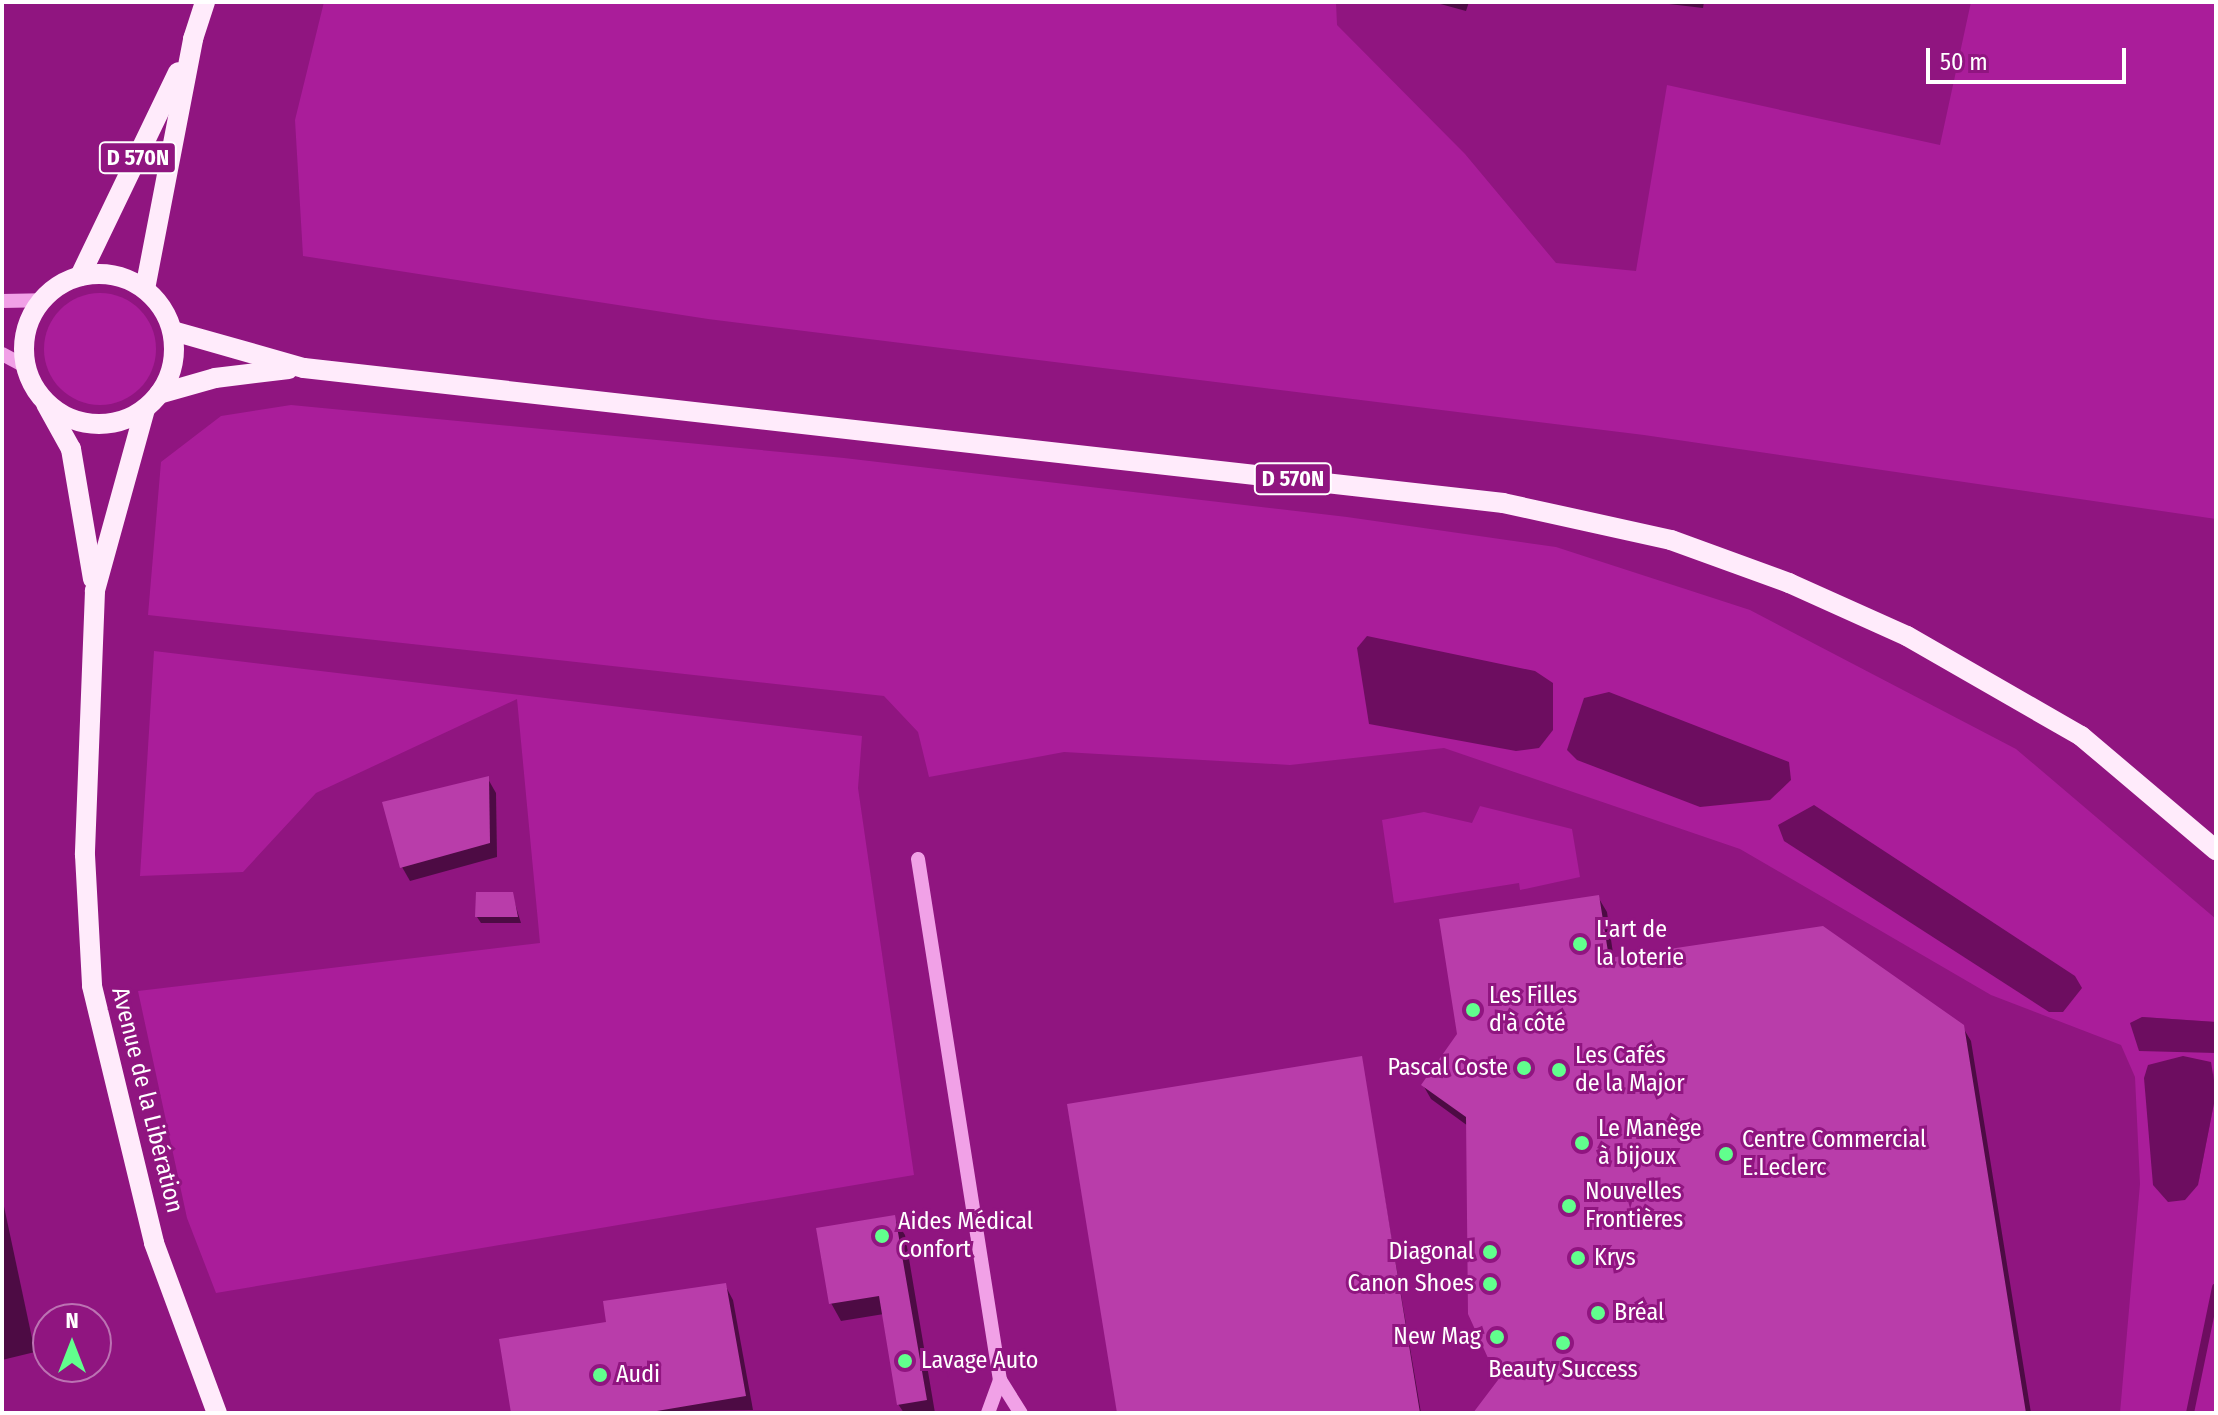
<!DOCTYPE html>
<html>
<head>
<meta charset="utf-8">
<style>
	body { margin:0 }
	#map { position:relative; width:2218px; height:1415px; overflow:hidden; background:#901580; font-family:"Fira Sans Condensed",sans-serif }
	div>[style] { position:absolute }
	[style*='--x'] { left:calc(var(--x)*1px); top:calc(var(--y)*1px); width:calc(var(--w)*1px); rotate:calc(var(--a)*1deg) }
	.green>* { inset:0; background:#aa1d9a }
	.round { border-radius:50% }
	.water>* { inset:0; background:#6d0d60 }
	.shadow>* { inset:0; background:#0007 }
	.stream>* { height:8px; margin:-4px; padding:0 4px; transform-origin:4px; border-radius:4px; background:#6d0d60 }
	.building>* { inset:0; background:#b93daa }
	.minor>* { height:14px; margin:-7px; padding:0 7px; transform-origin:7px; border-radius:7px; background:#f1a1e7 }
	.major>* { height:20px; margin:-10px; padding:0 10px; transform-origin:10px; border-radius:10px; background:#ffebfb }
	.major>.ring { margin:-10px; padding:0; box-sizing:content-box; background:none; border:20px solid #ffebfb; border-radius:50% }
	.dots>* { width:22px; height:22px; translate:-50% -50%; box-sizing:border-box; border:4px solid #901580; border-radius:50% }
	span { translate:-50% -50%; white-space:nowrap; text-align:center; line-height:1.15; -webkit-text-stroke:6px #901580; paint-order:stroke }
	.shield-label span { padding:2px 6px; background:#901580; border:2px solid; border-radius:6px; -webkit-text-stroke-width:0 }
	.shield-label { font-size:22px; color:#fff; font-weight:700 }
	.poi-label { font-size:24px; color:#fff }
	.left { translate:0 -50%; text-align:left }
	.right { translate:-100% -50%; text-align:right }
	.street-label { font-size:24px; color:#fff }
	.frame { position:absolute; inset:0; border:4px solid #fff; pointer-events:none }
	.north { position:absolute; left:32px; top:1303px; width:80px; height:80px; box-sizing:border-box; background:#901580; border:2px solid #bc73b3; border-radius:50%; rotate:0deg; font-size:22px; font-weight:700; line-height:32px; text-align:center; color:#fff }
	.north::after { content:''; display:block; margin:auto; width:28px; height:36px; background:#61ff8d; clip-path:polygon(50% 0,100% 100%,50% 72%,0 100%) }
	.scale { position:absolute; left:1926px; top:48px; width:200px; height:36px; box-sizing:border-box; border:4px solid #fff; border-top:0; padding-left:10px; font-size:24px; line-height:28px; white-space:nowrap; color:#fff; -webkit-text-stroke:6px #901580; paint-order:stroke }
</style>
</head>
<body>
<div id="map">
	<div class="green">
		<div style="clip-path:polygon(324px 2px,1336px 2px,1337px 25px,1465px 154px,1556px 263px,1636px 271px,1667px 85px,1940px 145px,1971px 2px,2216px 2px,2216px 519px,1644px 435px,708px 319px,303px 256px,295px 120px)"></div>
		<div class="round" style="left:44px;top:293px;width:112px;height:112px"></div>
		<div style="clip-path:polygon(291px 405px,844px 458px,1347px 517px,1556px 547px,1750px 610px,2016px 749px,2216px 919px,2216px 1022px,2142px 1017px,2216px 1053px,2198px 1185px,2216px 1093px,2216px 1413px,2120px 1413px,2140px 1184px,2135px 1077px,2121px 1045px,1991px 995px,1740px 849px,1444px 748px,1290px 765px,1064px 752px,929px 777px,918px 732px,884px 696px,148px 615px,161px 462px,221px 416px)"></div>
		<div style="clip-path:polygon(154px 651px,862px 736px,858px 788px,914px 1175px,216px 1293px,187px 1218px,138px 991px,540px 943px,517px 699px,316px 793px,243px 872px,140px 876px)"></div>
		<div style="clip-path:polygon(1480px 806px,1572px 829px,1580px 877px,1520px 890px,1519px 883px,1394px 903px,1382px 820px,1424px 812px,1472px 823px)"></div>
	</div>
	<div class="water">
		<div style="clip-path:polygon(1367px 636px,1535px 671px,1553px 683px,1553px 730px,1539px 748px,1516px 751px,1369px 724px,1357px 648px)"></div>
		<div style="clip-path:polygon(1609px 692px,1789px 762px,1791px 780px,1770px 800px,1700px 807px,1577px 760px,1567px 750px,1584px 698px)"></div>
		<div style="clip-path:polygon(1814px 805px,2075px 976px,2082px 988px,2063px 1012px,2049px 1012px,1784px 841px,1778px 825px)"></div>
		<div style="clip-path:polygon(2142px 1017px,2216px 1022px,2216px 1053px,2139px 1051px,2130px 1023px)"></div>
		<div style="clip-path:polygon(2183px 1056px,2211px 1062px,2216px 1093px,2198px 1185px,2185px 1200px,2168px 1202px,2153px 1185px,2144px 1078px,2148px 1065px)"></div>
	</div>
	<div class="shadow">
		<div style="clip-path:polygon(1433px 2px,1469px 2px,1466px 11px)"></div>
		<div style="clip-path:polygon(1652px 2px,1704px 2px,1703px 8px)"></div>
		<div style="clip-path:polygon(488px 779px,496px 793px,497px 857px,410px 881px,402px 867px)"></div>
		<div style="clip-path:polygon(512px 894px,521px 923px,481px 923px,477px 917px)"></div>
		<div style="clip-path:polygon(1598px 897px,1607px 912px,1614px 960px,1962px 1026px,1971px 1041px,2031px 1413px,1476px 1413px,1500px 1381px,1468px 1126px,1431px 1099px,1423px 1085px)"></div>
		<div style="clip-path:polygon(1361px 1058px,1421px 1413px,1119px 1413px)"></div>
		<div style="clip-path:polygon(2px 1197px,35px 1352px,2px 1360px)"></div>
		<div style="clip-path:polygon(894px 1218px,905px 1235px,935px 1413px,904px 1413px,898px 1404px,884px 1314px,841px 1321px,831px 1303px)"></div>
		<div style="clip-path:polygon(725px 1285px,733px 1300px,753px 1410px,513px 1413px,609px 1324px)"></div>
	</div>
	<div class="stream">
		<div style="--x:2190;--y:1413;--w:128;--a:-78.3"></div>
	</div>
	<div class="building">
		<div style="clip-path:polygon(489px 776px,490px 843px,400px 868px,382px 802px)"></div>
		<div style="clip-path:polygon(476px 892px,513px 892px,518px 917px,475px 917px)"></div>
		<div style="clip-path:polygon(1599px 895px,1609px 958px,1823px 926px,1964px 1025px,2026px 1413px,1473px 1413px,1498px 1380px,1468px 1314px,1466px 1117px,1421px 1085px,1457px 1034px,1439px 919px)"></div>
		<div style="clip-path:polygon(1362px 1056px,1420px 1413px,1117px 1413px,1067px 1104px)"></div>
		<div style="clip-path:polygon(895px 1215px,927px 1400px,897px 1405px,879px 1296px,829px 1304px,816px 1228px)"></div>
		<div style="clip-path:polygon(726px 1283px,746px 1396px,645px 1413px,511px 1413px,499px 1339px,606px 1322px,603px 1301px)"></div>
	</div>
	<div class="minor">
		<div style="--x:2;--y:301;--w:39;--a:-1"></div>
		<div style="--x:2;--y:354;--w:27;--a:28"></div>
		<div style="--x:918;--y:859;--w:527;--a:81.06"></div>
		<div style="--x:1000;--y:1380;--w:39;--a:58"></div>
		<div style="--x:988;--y:1413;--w:35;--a:-70"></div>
	</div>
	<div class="major">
		<div class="ring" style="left:24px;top:274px;width:130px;height:130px"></div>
		<div style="--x:80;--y:276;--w:226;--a:-64.3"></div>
		<div style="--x:145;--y:289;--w:255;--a:-79.1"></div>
		<div style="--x:193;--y:39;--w:39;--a:-72"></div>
		<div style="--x:173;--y:331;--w:136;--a:15.8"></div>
		<div style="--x:304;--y:368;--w:1207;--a:6.42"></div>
		<div style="--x:1503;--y:503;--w:172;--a:12.4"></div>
		<div style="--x:1671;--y:540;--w:126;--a:20"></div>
		<div style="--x:1789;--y:583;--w:129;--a:24.2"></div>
		<div style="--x:1907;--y:636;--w:201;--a:29.9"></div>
		<div style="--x:2081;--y:736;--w:177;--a:40.2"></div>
		<div style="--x:159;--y:394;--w:58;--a:-15.9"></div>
		<div style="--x:215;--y:378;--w:74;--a:-7"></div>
		<div style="--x:46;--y:404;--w:51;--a:60.9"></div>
		<div style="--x:71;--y:449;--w:132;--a:80.4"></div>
		<div style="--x:145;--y:409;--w:189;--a:105.4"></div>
		<div style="--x:95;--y:591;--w:264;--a:92.2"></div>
		<div style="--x:85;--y:855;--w:131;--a:86.9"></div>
		<div style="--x:92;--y:986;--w:264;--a:76.4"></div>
		<div style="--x:154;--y:1243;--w:181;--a:69.7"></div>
	</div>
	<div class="dots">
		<div style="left:1580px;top:944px;background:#61ff8d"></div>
		<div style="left:1473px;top:1010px;background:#61ff8d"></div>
		<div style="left:1524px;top:1068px;background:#61ff8d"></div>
		<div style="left:1559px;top:1070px;background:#61ff8d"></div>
		<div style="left:1582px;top:1143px;background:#61ff8d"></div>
		<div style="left:1726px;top:1154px;background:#61ff8d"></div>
		<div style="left:1569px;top:1206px;background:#61ff8d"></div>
		<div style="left:882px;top:1236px;background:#61ff8d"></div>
		<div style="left:1490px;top:1252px;background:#61ff8d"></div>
		<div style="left:1578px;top:1258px;background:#61ff8d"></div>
		<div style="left:1490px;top:1284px;background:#61ff8d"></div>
		<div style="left:1598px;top:1313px;background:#61ff8d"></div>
		<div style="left:1497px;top:1337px;background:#61ff8d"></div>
		<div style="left:1563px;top:1343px;background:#61ff8d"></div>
		<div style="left:905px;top:1361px;background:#61ff8d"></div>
		<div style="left:600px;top:1375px;background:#61ff8d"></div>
	</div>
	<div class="shield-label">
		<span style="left:138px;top:158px">D 570N</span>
		<span style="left:1293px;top:479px">D 570N</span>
	</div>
	<div class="poi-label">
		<span class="left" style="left:1596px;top:944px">L'art de<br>la loterie</span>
		<span class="left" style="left:1489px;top:1010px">Les Filles<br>d'à côté</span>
		<span class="left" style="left:1575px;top:1070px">Les Cafés<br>de la Major</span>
		<span class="right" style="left:1508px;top:1068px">Pascal Coste</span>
		<span class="left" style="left:1598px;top:1143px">Le Manège<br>à bijoux</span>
		<span class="left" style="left:1742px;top:1154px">Centre Commercial<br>E.Leclerc</span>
		<span class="left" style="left:1585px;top:1206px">Nouvelles<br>Frontières</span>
		<span class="left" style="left:898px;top:1236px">Aides Médical<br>Confort</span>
		<span class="right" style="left:1474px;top:1252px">Diagonal</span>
		<span class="left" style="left:1594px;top:1258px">Krys</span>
		<span class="right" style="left:1474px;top:1284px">Canon Shoes</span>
		<span class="left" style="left:1614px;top:1313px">Bréal</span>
		<span class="right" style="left:1481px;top:1337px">New Mag</span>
		<span class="left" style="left:921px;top:1361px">Lavage Auto</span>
		<span style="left:1563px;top:1370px">Beauty Success</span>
		<span class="left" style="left:616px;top:1375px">Audi</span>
	</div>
	<div class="street-label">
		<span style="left:147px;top:1100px;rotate:76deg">Avenue de la Libération</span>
	</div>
	<div class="frame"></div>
	<div class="north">N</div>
	<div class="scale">50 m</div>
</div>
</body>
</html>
